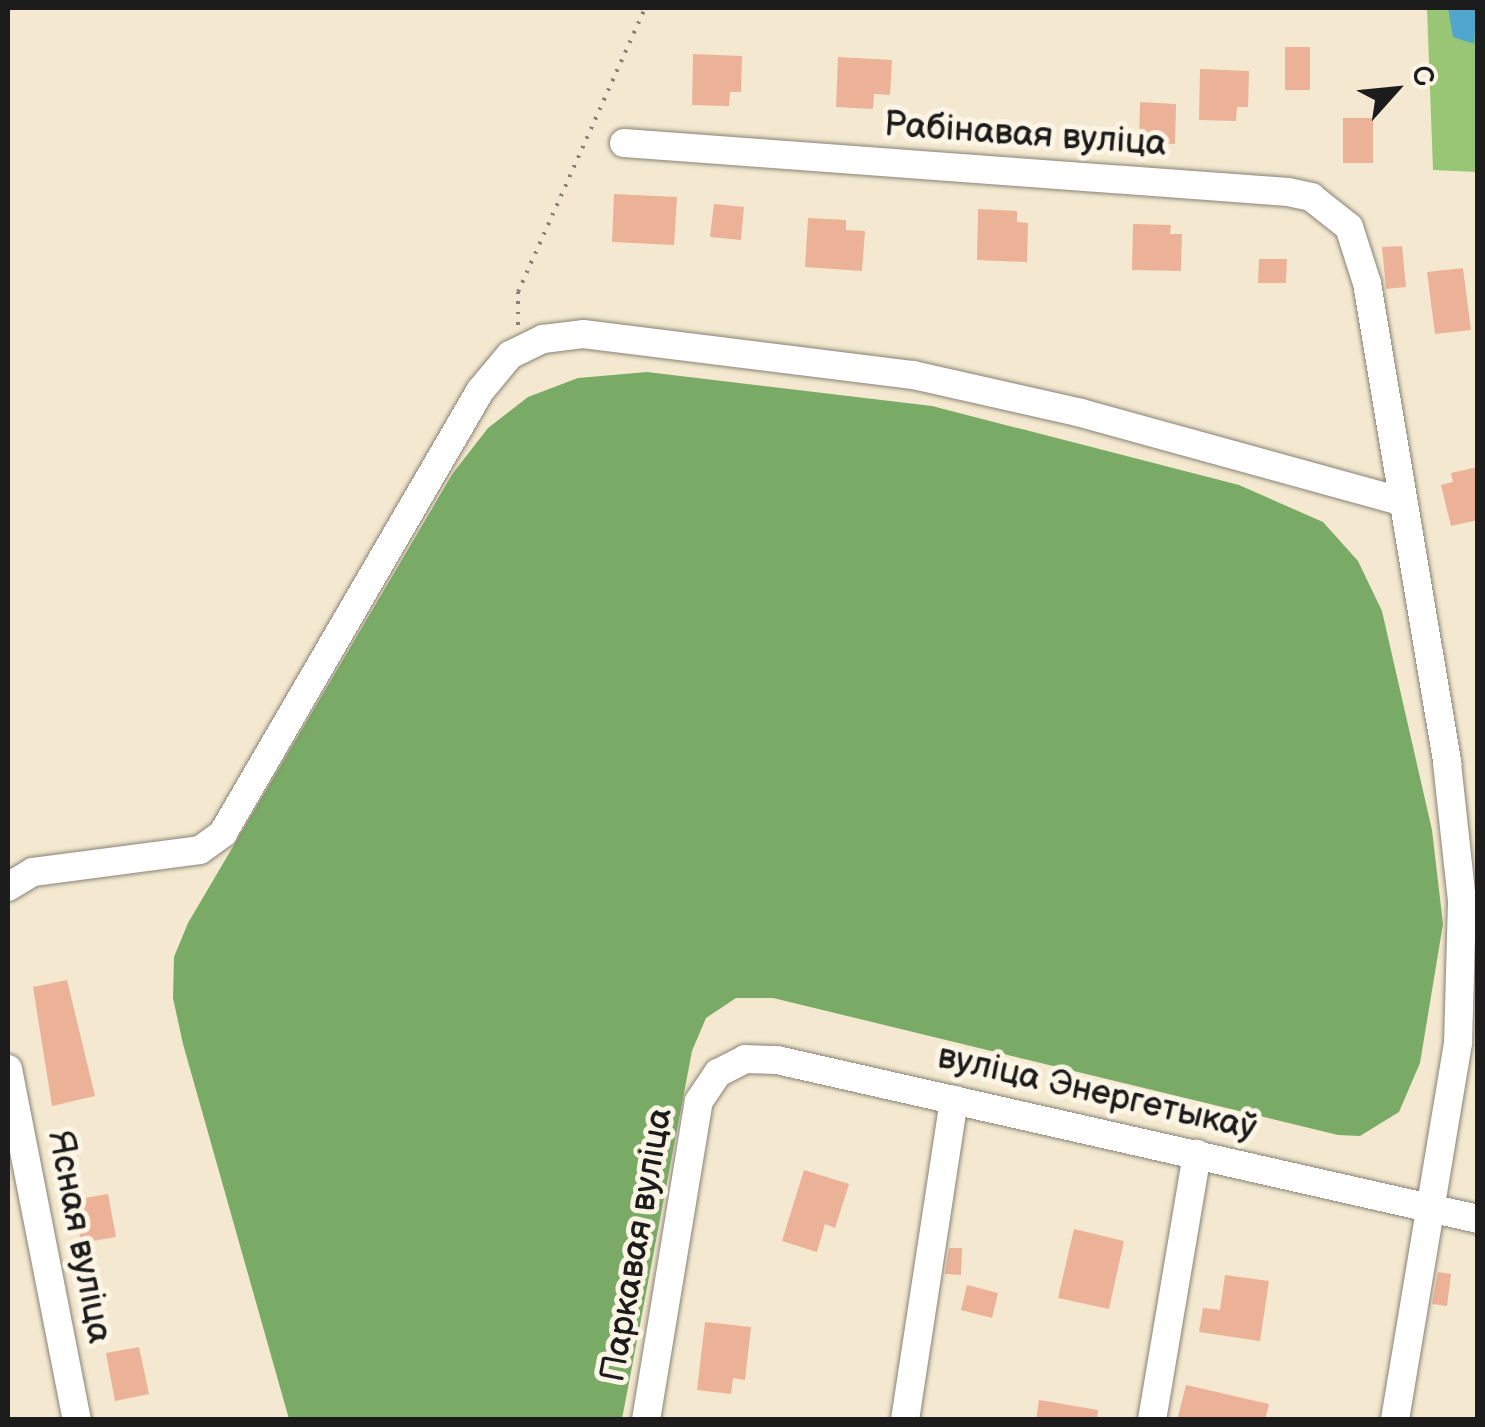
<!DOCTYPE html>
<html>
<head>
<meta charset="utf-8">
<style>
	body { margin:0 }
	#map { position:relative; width:1485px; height:1427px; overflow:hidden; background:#f4e9d0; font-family:"Balsamiq Sans",sans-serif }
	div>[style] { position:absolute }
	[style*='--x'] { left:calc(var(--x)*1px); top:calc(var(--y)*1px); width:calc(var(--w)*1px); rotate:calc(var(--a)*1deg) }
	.green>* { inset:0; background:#98c675 }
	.forest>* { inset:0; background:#7aab66 }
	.water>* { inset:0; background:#51a6cd }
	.building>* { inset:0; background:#ebb297 }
	.path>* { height:4px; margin-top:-2px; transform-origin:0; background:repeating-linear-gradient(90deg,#888276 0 2.5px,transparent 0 10.5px) }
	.roads { filter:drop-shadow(0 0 2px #888276) drop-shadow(0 0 2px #888276) }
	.minor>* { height:28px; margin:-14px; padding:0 14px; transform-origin:14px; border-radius:14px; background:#fff }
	span { translate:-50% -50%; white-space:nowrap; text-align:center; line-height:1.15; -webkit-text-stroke:10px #fcf5e5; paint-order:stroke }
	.street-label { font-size:35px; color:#1c1c1c }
	.frame { position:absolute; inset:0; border:10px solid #1c1c1c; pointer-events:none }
	.north { position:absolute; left:1345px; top:40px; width:100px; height:100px; -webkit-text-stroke:8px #fcf5e5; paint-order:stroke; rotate:63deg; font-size:28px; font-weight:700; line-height:40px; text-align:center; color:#1c1c1c }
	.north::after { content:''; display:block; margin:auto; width:35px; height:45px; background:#1c1c1c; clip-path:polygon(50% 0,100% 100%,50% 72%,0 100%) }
</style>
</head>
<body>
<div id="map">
	<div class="green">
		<div style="clip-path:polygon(1427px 8px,1477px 8px,1477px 172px,1433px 170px)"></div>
	</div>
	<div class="forest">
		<div style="clip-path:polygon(647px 372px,932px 406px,1239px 485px,1323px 522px,1358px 561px,1382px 611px,1432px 830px,1443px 924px,1420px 1063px,1399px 1112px,1360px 1136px,1338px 1135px,773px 998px,736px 998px,706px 1018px,692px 1051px,622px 1419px,289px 1419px,183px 1044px,173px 998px,174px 957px,188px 923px,453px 473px,488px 428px,528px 397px,578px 378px)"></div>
	</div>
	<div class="water">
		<div style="clip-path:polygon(1448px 8px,1477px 8px,1474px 44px,1453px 37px)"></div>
	</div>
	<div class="building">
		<div style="clip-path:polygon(1285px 47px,1310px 47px,1310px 90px,1285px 90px)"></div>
		<div style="clip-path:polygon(693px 54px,742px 56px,741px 92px,730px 92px,729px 106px,692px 105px)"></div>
		<div style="clip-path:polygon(838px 57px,892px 60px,890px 95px,874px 94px,873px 109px,836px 107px)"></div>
		<div style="clip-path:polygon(1200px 69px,1249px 71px,1248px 107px,1237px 107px,1236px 121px,1199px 120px)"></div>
		<div style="clip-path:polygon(1140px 102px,1176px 104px,1175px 144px,1139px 142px)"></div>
		<div style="clip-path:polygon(1343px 118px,1373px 118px,1373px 163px,1343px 163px)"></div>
		<div style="clip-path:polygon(614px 194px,677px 197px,674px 245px,612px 242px)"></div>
		<div style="clip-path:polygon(714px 204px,744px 207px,741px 240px,710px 237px)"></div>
		<div style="clip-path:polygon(978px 209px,1017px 211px,1017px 222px,1028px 223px,1027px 262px,977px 260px)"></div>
		<div style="clip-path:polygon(808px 218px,846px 220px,846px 230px,865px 231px,862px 271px,805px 267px)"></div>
		<div style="clip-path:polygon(1133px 224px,1171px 225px,1170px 234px,1182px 234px,1181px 271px,1132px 270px)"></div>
		<div style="clip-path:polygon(1402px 246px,1406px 287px,1386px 289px,1382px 247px)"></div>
		<div style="clip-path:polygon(1259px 259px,1287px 259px,1286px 283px,1258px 283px)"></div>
		<div style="clip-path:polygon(1463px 268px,1471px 330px,1435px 334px,1427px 272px)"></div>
		<div style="clip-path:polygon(1478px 467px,1478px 520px,1451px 526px,1441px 485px,1453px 482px,1451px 473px)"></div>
		<div style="clip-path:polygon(67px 980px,95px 1096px,52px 1106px,33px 987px)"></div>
		<div style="clip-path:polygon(804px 1170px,849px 1184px,835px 1228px,825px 1224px,817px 1252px,782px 1241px)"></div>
		<div style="clip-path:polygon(108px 1194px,116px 1237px,81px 1243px,73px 1200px)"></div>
		<div style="clip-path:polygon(1074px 1229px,1124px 1241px,1109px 1309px,1058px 1298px)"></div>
		<div style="clip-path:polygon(949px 1248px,962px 1248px,961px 1275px,945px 1274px)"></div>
		<div style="clip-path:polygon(1438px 1272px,1451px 1274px,1447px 1306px,1432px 1304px)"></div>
		<div style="clip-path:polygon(1225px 1275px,1269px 1281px,1260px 1341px,1199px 1332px,1203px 1308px,1220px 1310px)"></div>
		<div style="clip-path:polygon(967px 1285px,998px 1293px,992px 1318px,961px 1310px)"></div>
		<div style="clip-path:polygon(705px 1322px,751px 1327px,745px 1380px,733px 1378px,731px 1394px,697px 1390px)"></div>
		<div style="clip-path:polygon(139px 1347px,149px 1394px,115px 1401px,106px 1353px)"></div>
		<div style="clip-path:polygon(1186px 1385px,1269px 1404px,1265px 1420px,1177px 1420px)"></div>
		<div style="clip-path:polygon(1039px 1400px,1098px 1410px,1097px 1420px,1036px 1420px)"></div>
	</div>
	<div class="path">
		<div style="--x:518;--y:325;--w:33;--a:-90"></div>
		<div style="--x:518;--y:292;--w:311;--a:-65.9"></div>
	</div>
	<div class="roads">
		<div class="minor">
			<div style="--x:624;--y:143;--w:666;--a:4.22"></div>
			<div style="--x:1288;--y:192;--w:24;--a:12"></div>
			<div style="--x:1311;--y:197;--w:48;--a:38.3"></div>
			<div style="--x:1349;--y:227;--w:59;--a:72.2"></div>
			<div style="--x:1367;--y:283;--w:487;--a:80.5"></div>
			<div style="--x:1447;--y:763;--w:139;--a:83.8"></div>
			<div style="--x:1462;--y:901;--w:142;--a:91.6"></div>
			<div style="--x:1458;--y:1043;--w:382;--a:99.5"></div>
			<div style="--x:8;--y:887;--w:29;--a:-31"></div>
			<div style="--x:33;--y:872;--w:168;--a:-7.5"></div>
			<div style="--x:200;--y:850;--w:29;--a:-36"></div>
			<div style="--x:223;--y:833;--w:511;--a:-59.82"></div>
			<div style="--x:480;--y:391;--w:47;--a:-50.2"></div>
			<div style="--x:510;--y:355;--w:37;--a:-26"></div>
			<div style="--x:543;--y:339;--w:40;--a:-7.1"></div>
			<div style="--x:583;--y:334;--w:333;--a:7.1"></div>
			<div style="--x:913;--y:375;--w:172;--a:12.7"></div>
			<div style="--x:1081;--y:413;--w:332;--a:15.4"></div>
			<div style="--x:8;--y:1069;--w:358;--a:78.9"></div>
			<div style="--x:646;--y:1420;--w:323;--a:-80.6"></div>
			<div style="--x:699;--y:1101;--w:34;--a:-56"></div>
			<div style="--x:718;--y:1073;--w:30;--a:-27"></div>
			<div style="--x:745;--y:1059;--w:32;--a:2"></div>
			<div style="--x:777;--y:1060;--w:719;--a:12.78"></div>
			<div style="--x:905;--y:1420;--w:324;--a:-81.3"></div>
			<div style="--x:1152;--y:1420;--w:270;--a:-80.4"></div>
		</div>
	</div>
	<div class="street-label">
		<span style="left:1025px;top:135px;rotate:4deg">Рабінавая вуліца</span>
		<span style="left:1097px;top:1093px;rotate:13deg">вуліца Энергетыкаў</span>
		<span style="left:79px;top:1237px;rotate:79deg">Ясная вуліца</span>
		<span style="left:637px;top:1245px;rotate:-80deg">Паркавая вуліца</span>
	</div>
	<div class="frame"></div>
	<div class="north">С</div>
</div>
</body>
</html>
